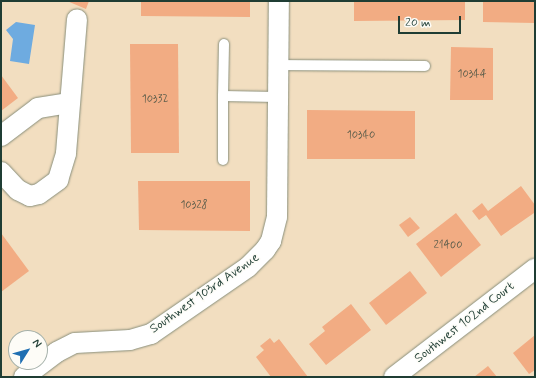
<!DOCTYPE html>
<html>
<head>
<meta charset="utf-8">
<style>
	body { margin:0 }
	#map { position:relative; width:536px; height:378px; overflow:hidden; background:#f2dec0; font-family:Mynerve,sans-serif }
	div>[style] { position:absolute }
	[style*='--x'] { left:calc(var(--x)*1px); top:calc(var(--y)*1px); width:calc(var(--w)*1px); rotate:calc(var(--a)*1deg) }
	.water>* { inset:0; background:#6eabe0 }
	.building>* { inset:0; background:#f2ac83 }
	.roads { filter:drop-shadow(0 0 1px #888e7a) drop-shadow(0 0 1px #888e7a) }
	.service>* { height:10px; margin:-5px; padding:0 5px; transform-origin:5px; border-radius:5px; background:#fff }
	.minor>* { height:20px; margin:-10px; padding:0 10px; transform-origin:10px; border-radius:10px; background:#fff }
	span { translate:-50% -50%; white-space:nowrap; text-align:center; line-height:1.15; -webkit-text-stroke:3px #fdfcf7; paint-order:stroke }
	.number-label { font-size:11px; color:#545948 }
	.number-label span { -webkit-text-stroke-width:0 }
	.street-label { font-size:13px; color:#1f3d34 }
	.frame { position:absolute; inset:0; border:2px solid #1f3d34; pointer-events:none }
	.north { position:absolute; left:8px; top:330px; width:40px; height:40px; box-sizing:border-box; background:#fdfcf7; border:1px solid #a4b0a9; border-radius:50%; rotate:53deg; font-size:11px; font-weight:700; line-height:16px; text-align:center; color:#1f3d34 }
	.north::after { content:''; display:block; margin:auto; width:14px; height:18px; background:#1f6fb2; clip-path:polygon(50% 0,100% 100%,50% 72%,0 100%) }
	.scale { position:absolute; left:398px; top:16px; width:63px; height:18px; box-sizing:border-box; border:2px solid #1f3d34; border-top:0; padding-left:5px; font-size:12px; line-height:14px; white-space:nowrap; color:#1f3d34; -webkit-text-stroke:3px #fdfcf7; paint-order:stroke }
</style>
</head>
<body>
<div id="map">
	<div class="water">
		<div style="clip-path:polygon(16px 22px,35px 25px,29px 64px,10px 61px,13px 39px,6px 30px)"></div>
	</div>
	<div class="building">
		<div style="clip-path:polygon(67px 1px,89px 1px,86px 9px)"></div>
		<div style="clip-path:polygon(141px 1px,250px 1px,250px 17px,141px 16px)"></div>
		<div style="clip-path:polygon(354px 1px,465px 1px,465px 20px,354px 21px)"></div>
		<div style="clip-path:polygon(483px 1px,535px 1px,535px 23px,483px 22px)"></div>
		<div style="clip-path:polygon(130px 44px,178px 44px,179px 153px,131px 153px)"></div>
		<div style="clip-path:polygon(451px 47px,493px 48px,493px 100px,450px 100px)"></div>
		<div style="clip-path:polygon(1px 75px,18px 98px,1px 111px)"></div>
		<div style="clip-path:polygon(307px 110px,415px 111px,415px 159px,307px 159px)"></div>
		<div style="clip-path:polygon(138px 181px,250px 181px,250px 231px,139px 230px)"></div>
		<div style="clip-path:polygon(521px 186px,535px 205px,534px 213px,501px 236px,486px 215px,479px 220px,472px 211px,482px 203px,488px 211px)"></div>
		<div style="clip-path:polygon(456px 213px,481px 245px,441px 277px,416px 244px)"></div>
		<div style="clip-path:polygon(410px 217px,420px 228px,408px 237px,399px 225px)"></div>
		<div style="clip-path:polygon(1px 233px,29px 271px,1px 292px)"></div>
		<div style="clip-path:polygon(410px 271px,427px 293px,386px 325px,369px 303px)"></div>
		<div style="clip-path:polygon(351px 304px,371px 330px,326px 365px,309px 344px,325px 331px,322px 327px)"></div>
		<div style="clip-path:polygon(535px 335px,535px 370px,529px 374px,513px 353px)"></div>
		<div style="clip-path:polygon(270px 338px,274px 343px,279px 339px,308px 377px,271px 377px,256px 357px,264px 350px,260px 346px)"></div>
		<div style="clip-path:polygon(488px 366px,497px 377px,474px 377px)"></div>
	</div>
	<div class="roads">
		<div class="service">
			<div style="--x:277;--y:65;--w:148;--a:0.4"></div>
			<div style="--x:223;--y:96;--w:52;--a:-88.9"></div>
			<div style="--x:223;--y:160;--w:64;--a:-90"></div>
			<div style="--x:223;--y:96;--w:54;--a:1.1"></div>
		</div>
		<div class="minor">
			<div style="--x:1;--y:136;--w:46;--a:-37.1"></div>
			<div style="--x:38;--y:108;--w:32;--a:-9"></div>
			<div style="--x:1;--y:172;--w:25;--a:47"></div>
			<div style="--x:18;--y:190;--w:13;--a:27"></div>
			<div style="--x:30;--y:196;--w:9;--a:-13"></div>
			<div style="--x:39;--y:194;--w:24;--a:-36"></div>
			<div style="--x:58;--y:180;--w:28;--a:-73"></div>
			<div style="--x:66;--y:153;--w:134;--a:-85.3"></div>
			<div style="--x:24;--y:377;--w:41;--a:-37.1"></div>
			<div style="--x:57;--y:352;--w:20;--a:-27"></div>
			<div style="--x:75;--y:343;--w:55;--a:-3.1"></div>
			<div style="--x:130;--y:340;--w:22;--a:-16"></div>
			<div style="--x:151;--y:334;--w:118;--a:-34.6"></div>
			<div style="--x:248;--y:267;--w:24;--a:-45"></div>
			<div style="--x:265;--y:250;--w:11;--a:-56"></div>
			<div style="--x:271;--y:241;--w:25;--a:-76"></div>
			<div style="--x:277;--y:217;--w:216;--a:-89.5"></div>
			<div style="--x:394;--y:377;--w:178;--a:-37.5"></div>
		</div>
	</div>
	<div class="number-label">
		<span style="left:472px;top:74px">10344</span>
		<span style="left:155px;top:99px">10332</span>
		<span style="left:361px;top:135px">10340</span>
		<span style="left:194px;top:205px">10328</span>
		<span style="left:448px;top:245px">21400</span>
	</div>
	<div class="street-label">
		<span style="left:205px;top:294px;rotate:-35deg">Southwest 103rd Avenue</span>
		<span style="left:465px;top:323px;rotate:-38deg">Southwest 102nd Court</span>
	</div>
	<div class="frame"></div>
	<div class="north">N</div>
	<div class="scale">20 m</div>
</div>
</body>
</html>
